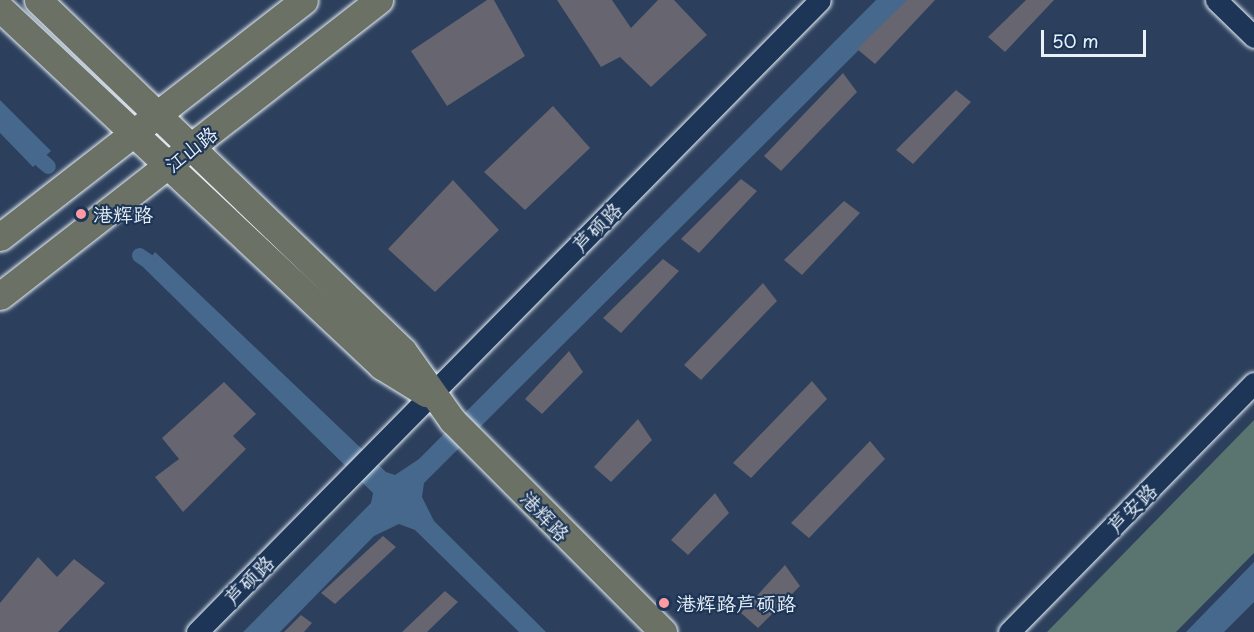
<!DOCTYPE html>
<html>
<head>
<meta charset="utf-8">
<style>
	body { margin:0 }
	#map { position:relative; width:1254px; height:632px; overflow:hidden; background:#2c3f5c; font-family:"Playpen Sans","LXGW WenKai TC",sans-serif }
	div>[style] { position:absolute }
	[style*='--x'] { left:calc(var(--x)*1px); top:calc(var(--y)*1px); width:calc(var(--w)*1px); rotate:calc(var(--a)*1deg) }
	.green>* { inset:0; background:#5a7470 }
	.water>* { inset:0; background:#45688c }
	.canal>* { height:15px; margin:-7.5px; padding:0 7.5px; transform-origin:7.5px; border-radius:7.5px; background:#45688c }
	.building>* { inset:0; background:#666570 }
	.roads { filter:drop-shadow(0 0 2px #e8f1f8) drop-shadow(0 0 2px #e8f1f8) }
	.minor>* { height:21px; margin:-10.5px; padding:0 10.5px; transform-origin:10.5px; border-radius:10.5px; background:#1d3557 }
	.major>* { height:27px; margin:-13.5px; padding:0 13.5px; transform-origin:13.5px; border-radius:13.5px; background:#6b7165 }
	.dots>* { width:16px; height:16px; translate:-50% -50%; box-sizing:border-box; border:3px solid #1d3557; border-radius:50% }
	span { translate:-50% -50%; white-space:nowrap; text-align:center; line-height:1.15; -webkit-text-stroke:4.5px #1d3557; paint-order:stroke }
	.street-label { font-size:20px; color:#e8f1f8 }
	.poi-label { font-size:20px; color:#e8f1f8 }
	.left { translate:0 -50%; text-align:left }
	.scale { position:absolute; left:1041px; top:30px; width:105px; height:27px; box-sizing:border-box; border:3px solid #e8f1f8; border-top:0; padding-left:8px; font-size:18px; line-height:21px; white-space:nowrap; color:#e8f1f8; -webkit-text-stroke:4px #1d3557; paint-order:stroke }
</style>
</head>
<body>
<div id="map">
	<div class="green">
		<div style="clip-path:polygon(1254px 420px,1254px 553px,1176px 632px,1047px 632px)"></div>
	</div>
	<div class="water">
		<div style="clip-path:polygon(876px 0,909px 0,424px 483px,422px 497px,434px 521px,546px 632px,519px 632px,415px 530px,399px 524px,374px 536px,280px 632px,243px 632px,371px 503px,373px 493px,143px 267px,155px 252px,386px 472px,395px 475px,419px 459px)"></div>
		<div style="clip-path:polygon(0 100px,51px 151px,33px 167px,0 133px)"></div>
		<div style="clip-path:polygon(1254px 562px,1254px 602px,1224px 632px,1186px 632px)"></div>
	</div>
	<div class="canal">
		<div style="--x:41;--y:160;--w:9;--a:41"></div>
		<div style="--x:139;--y:255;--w:11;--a:34"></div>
	</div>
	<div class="building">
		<div style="clip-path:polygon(487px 0,494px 0,525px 56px,447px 106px,411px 51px)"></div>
		<div style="clip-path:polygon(557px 0,612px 0,631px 28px,658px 0,674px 0,707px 35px,651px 87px,620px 57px,601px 67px)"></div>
		<div style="clip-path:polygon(907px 0,935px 0,875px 64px,857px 49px)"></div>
		<div style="clip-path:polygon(1026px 0,1054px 0,1005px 52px,988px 37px)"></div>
		<div style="clip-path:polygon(843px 73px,857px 92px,781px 171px,764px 156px)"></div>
		<div style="clip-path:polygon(956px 90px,971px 102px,913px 164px,896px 150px)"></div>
		<div style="clip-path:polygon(553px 106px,590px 148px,525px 210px,484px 172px)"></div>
		<div style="clip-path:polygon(741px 179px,757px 191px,699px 253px,681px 239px)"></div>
		<div style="clip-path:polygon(453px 180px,499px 230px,435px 292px,388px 249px)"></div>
		<div style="clip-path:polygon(844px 201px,860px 213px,802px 275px,784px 260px)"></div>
		<div style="clip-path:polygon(663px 259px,679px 271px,621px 333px,603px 318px)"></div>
		<div style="clip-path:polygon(763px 283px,777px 301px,701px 380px,684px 365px)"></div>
		<div style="clip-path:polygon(569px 351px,583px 372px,542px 414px,525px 399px)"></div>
		<div style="clip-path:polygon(812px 381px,827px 399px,751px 478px,733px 463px)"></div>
		<div style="clip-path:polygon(224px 382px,256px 414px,233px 436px,246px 449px,183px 512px,155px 477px,179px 459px,162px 438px)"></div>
		<div style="clip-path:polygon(638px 419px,652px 440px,611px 482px,594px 467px)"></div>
		<div style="clip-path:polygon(870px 441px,885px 459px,809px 538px,791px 523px)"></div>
		<div style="clip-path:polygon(715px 493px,729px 513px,688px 555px,671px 540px)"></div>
		<div style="clip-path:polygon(383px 536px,396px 547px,335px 604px,321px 593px)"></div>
		<div style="clip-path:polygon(38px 557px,57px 577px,74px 559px,105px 583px,58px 632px,0 632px,0 603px)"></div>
		<div style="clip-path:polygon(785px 565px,800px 586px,758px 628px,741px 613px)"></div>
		<div style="clip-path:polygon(445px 591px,458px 602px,427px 632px,402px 632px)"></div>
		<div style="clip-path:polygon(301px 615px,312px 623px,304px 632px,284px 632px)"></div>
	</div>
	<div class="roads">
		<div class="minor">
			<div style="--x:1216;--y:0;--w:53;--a:44.2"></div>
			<div style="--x:197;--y:632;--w:887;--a:-45.41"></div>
			<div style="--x:1009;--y:632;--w:349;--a:-45.5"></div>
		</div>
		<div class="major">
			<div style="--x:38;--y:0;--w:506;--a:43.88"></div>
			<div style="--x:403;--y:351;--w:85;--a:54.6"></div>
			<div style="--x:452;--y:420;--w:299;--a:45.1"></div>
			<div style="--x:0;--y:8;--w:524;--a:43.14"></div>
			<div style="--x:382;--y:366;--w:52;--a:31.5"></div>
			<div style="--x:0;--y:237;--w:385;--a:-37.9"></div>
			<div style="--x:0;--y:296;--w:481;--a:-38"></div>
		</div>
	</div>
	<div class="dots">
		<div style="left:81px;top:214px;background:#ff9aa2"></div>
		<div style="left:664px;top:603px;background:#ff9aa2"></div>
	</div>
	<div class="street-label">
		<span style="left:191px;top:149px;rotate:-38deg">江山路</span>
		<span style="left:597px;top:227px;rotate:-45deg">芦硕路</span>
		<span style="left:1132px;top:508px;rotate:-45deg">芦安路</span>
		<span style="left:545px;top:516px;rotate:46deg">港辉路</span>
		<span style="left:249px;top:580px;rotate:-45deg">芦硕路</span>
	</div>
	<div class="poi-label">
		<span class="left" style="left:93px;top:214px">港辉路</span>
		<span class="left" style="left:676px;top:603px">港辉路芦硕路</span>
	</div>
	<div class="scale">50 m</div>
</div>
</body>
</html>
